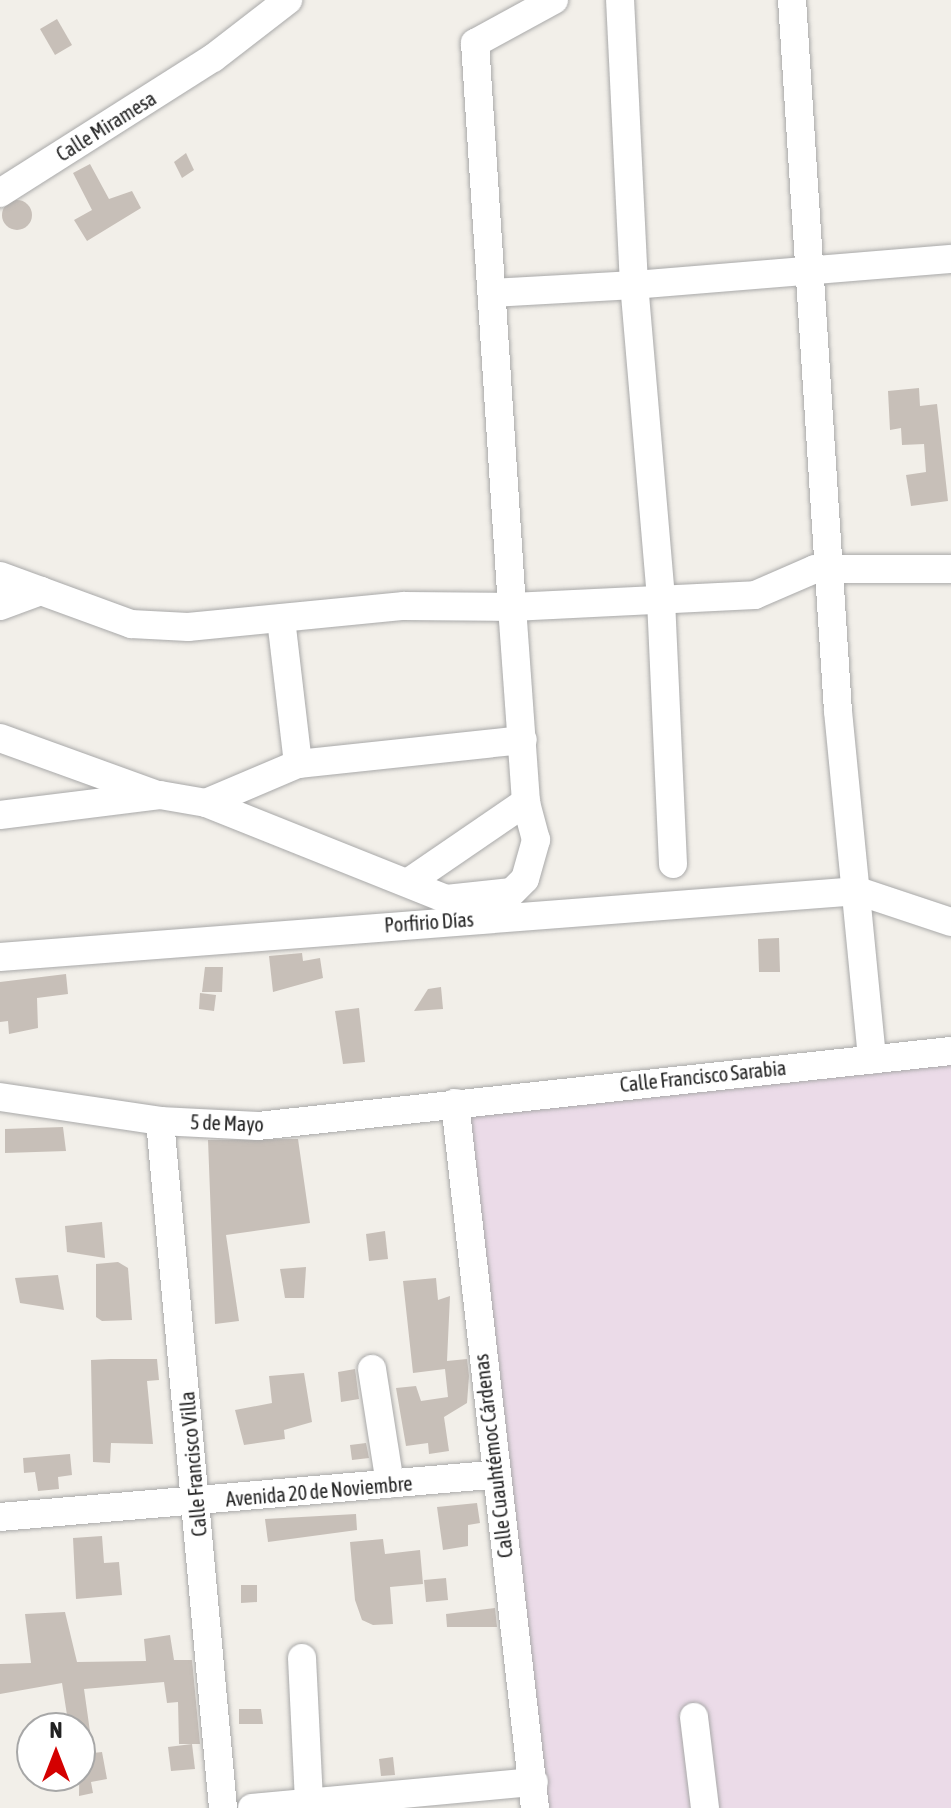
<!DOCTYPE html>
<html>
<head>
<meta charset="utf-8">
<style>
	body { margin:0 }
	#map { position:relative; width:951px; height:1808px; overflow:hidden; background:#f2efe9; font-family:"Asap Condensed",sans-serif }
	div>[style] { position:absolute }
	[style*='--x'] { left:calc(var(--x)*1px); top:calc(var(--y)*1px); width:calc(var(--w)*1px); rotate:calc(var(--a)*1deg) }
	.industrial>* { inset:0; background:#ebdbe8 }
	.building>* { inset:0; background:#c7bfb8 }
	.round { border-radius:50% }
	.roads { filter:drop-shadow(0 0 2px #a9a9a9) drop-shadow(0 0 2px #a9a9a9) }
	.minor>* { height:28px; margin:-14px; padding:0 14px; transform-origin:14px; border-radius:14px; background:#fff }
	span { translate:-50% -50%; white-space:nowrap; text-align:center; line-height:1.15; -webkit-text-stroke:6px #fff; paint-order:stroke }
	.street-label { font-size:20px; color:#222 }
	.north { position:absolute; left:16px; top:1712px; width:80px; height:80px; box-sizing:border-box; background:#fff; border:2px solid #a7a7a7; border-radius:50%; rotate:0deg; font-size:22px; font-weight:700; line-height:32px; text-align:center; color:#222 }
	.north::after { content:''; display:block; margin:auto; width:28px; height:36px; background:#d40000; clip-path:polygon(50% 0,100% 100%,50% 72%,0 100%) }
</style>
</head>
<body>
<div id="map">
	<div class="industrial">
		<div style="clip-path:polygon(951px 1060px,951px 1808px,543px 1808px,463px 1112px)"></div>
	</div>
	<div class="building">
		<div style="clip-path:polygon(57px 19px,72px 45px,55px 55px,40px 29px)"></div>
		<div style="clip-path:polygon(186px 153px,194px 170px,182px 178px,174px 162px)"></div>
		<div style="clip-path:polygon(90px 164px,109px 199px,132px 191px,141px 208px,87px 241px,74px 220px,92px 210px,73px 173px)"></div>
		<div class="round" style="left:2px;top:200px;width:30px;height:30px"></div>
		<div style="clip-path:polygon(919px 388px,920px 406px,937px 404px,948px 501px,911px 506px,906px 475px,926px 472px,924px 444px,902px 445px,901px 428px,890px 430px,888px 391px)"></div>
		<div style="clip-path:polygon(779px 938px,780px 972px,759px 972px,758px 939px)"></div>
		<div style="clip-path:polygon(302px 953px,303px 961px,320px 958px,323px 978px,273px 992px,269px 956px)"></div>
		<div style="clip-path:polygon(205px 967px,223px 967px,222px 992px,202px 992px)"></div>
		<div style="clip-path:polygon(66px 974px,68px 994px,37px 998px,38px 1028px,9px 1034px,8px 1021px,0 1022px,0 982px)"></div>
		<div style="clip-path:polygon(441px 987px,443px 1009px,414px 1011px,428px 989px)"></div>
		<div style="clip-path:polygon(200px 993px,216px 995px,214px 1011px,199px 1009px)"></div>
		<div style="clip-path:polygon(359px 1008px,365px 1062px,343px 1064px,335px 1011px)"></div>
		<div style="clip-path:polygon(63px 1127px,66px 1151px,5px 1153px,5px 1129px)"></div>
		<div style="clip-path:polygon(298px 1139px,310px 1223px,226px 1235px,239px 1321px,215px 1324px,208px 1140px)"></div>
		<div style="clip-path:polygon(102px 1222px,105px 1258px,67px 1252px,65px 1226px)"></div>
		<div style="clip-path:polygon(385px 1231px,388px 1259px,369px 1261px,366px 1234px)"></div>
		<div style="clip-path:polygon(118px 1262px,128px 1268px,132px 1320px,102px 1321px,96px 1317px,96px 1264px)"></div>
		<div style="clip-path:polygon(306px 1267px,304px 1298px,285px 1298px,280px 1269px)"></div>
		<div style="clip-path:polygon(58px 1275px,64px 1310px,20px 1303px,15px 1278px)"></div>
		<div style="clip-path:polygon(436px 1278px,438px 1300px,450px 1296px,447px 1361px,467px 1359px,469px 1376px,467px 1403px,444px 1417px,449px 1451px,429px 1454px,428px 1443px,406px 1446px,396px 1388px,416px 1386px,421px 1401px,448px 1397px,445px 1369px,413px 1373px,403px 1281px)"></div>
		<div style="clip-path:polygon(111px 1359px,157px 1359px,159px 1380px,147px 1381px,153px 1444px,111px 1443px,110px 1463px,93px 1462px,91px 1360px)"></div>
		<div style="clip-path:polygon(355px 1369px,359px 1399px,341px 1402px,338px 1372px)"></div>
		<div style="clip-path:polygon(304px 1373px,312px 1422px,284px 1430px,285px 1439px,244px 1445px,235px 1410px,272px 1403px,269px 1376px)"></div>
		<div style="clip-path:polygon(366px 1443px,369px 1458px,352px 1460px,350px 1445px)"></div>
		<div style="clip-path:polygon(70px 1454px,72px 1475px,58px 1477px,59px 1489px,38px 1491px,35px 1472px,24px 1473px,23px 1458px)"></div>
		<div style="clip-path:polygon(477px 1503px,480px 1523px,468px 1525px,468px 1546px,443px 1550px,437px 1507px)"></div>
		<div style="clip-path:polygon(356px 1514px,357px 1530px,268px 1542px,265px 1519px)"></div>
		<div style="clip-path:polygon(102px 1536px,104px 1563px,119px 1562px,122px 1595px,76px 1599px,73px 1538px)"></div>
		<div style="clip-path:polygon(383px 1539px,385px 1554px,420px 1550px,423px 1584px,390px 1587px,393px 1624px,373px 1625px,362px 1620px,355px 1600px,350px 1542px)"></div>
		<div style="clip-path:polygon(446px 1578px,448px 1600px,426px 1602px,424px 1580px)"></div>
		<div style="clip-path:polygon(241px 1585px,257px 1585px,257px 1602px,241px 1603px)"></div>
		<div style="clip-path:polygon(495px 1608px,497px 1627px,447px 1627px,446px 1614px)"></div>
		<div style="clip-path:polygon(65px 1612px,77px 1662px,146px 1661px,144px 1639px,170px 1635px,174px 1660px,192px 1660px,200px 1744px,179px 1744px,178px 1702px,167px 1703px,164px 1682px,84px 1689px,93px 1753px,102px 1752px,107px 1779px,91px 1782px,93px 1793px,79px 1796px,80px 1728px,69px 1728px,62px 1683px,0 1694px,0 1664px,31px 1663px,25px 1614px)"></div>
		<div style="clip-path:polygon(239px 1709px,261px 1709px,263px 1724px,239px 1724px)"></div>
		<div style="clip-path:polygon(192px 1744px,195px 1769px,171px 1771px,168px 1747px)"></div>
		<div style="clip-path:polygon(393px 1757px,395px 1775px,381px 1776px,379px 1759px)"></div>
	</div>
	<div class="roads">
		<div class="minor">
			<div style="--x:792;--y:0;--w:712;--a:86.3"></div>
			<div style="--x:838;--y:711;--w:350;--a:84.4"></div>
			<div style="--x:0;--y:193;--w:252;--a:-32.4"></div>
			<div style="--x:213;--y:58;--w:95;--a:-37.7"></div>
			<div style="--x:492;--y:293;--w:142;--a:-3.2"></div>
			<div style="--x:634;--y:285;--w:285;--a:-92.8"></div>
			<div style="--x:0;--y:576;--w:140;--a:20.1"></div>
			<div style="--x:131;--y:624;--w:57;--a:3"></div>
			<div style="--x:188;--y:627;--w:217;--a:-5.6"></div>
			<div style="--x:404;--y:606;--w:108;--a:0.5"></div>
			<div style="--x:512;--y:607;--w:565;--a:-93.75"></div>
			<div style="--x:475;--y:43;--w:90;--a:-28.6"></div>
			<div style="--x:0;--y:606;--w:44;--a:-20.1"></div>
			<div style="--x:281;--y:619;--w:146;--a:83.3"></div>
			<div style="--x:0;--y:738;--w:165;--a:19.9"></div>
			<div style="--x:206;--y:803;--w:100;--a:-23"></div>
			<div style="--x:298;--y:764;--w:226;--a:-6.1"></div>
			<div style="--x:0;--y:815;--w:161;--a:-7.1"></div>
			<div style="--x:160;--y:795;--w:47;--a:9.9"></div>
			<div style="--x:206;--y:803;--w:258;--a:21.8"></div>
			<div style="--x:446;--y:899;--w:66;--a:-6.1"></div>
			<div style="--x:512;--y:892;--w:18;--a:-45"></div>
			<div style="--x:525;--y:879;--w:41;--a:-74.2"></div>
			<div style="--x:536;--y:840;--w:39;--a:-105"></div>
			<div style="--x:526;--y:802;--w:196;--a:-94.1"></div>
			<div style="--x:512;--y:607;--w:243;--a:-2.8"></div>
			<div style="--x:755;--y:595;--w:65;--a:-23.4"></div>
			<div style="--x:815;--y:569;--w:136;--a:0"></div>
			<div style="--x:673;--y:864;--w:266;--a:-92.6"></div>
			<div style="--x:661;--y:598;--w:314;--a:-94.9"></div>
			<div style="--x:634;--y:285;--w:318;--a:-4.7"></div>
			<div style="--x:409;--y:882;--w:142;--a:-34.4"></div>
			<div style="--x:0;--y:957;--w:861;--a:-4.4"></div>
			<div style="--x:858;--y:891;--w:98;--a:18.4"></div>
			<div style="--x:0;--y:1097;--w:162;--a:8.5"></div>
			<div style="--x:160;--y:1121;--w:98;--a:2.9"></div>
			<div style="--x:258;--y:1126;--w:697;--a:-6.18"></div>
			<div style="--x:455;--y:1103;--w:710;--a:83.53"></div>
			<div style="--x:160;--y:1121;--w:690;--a:84.76"></div>
			<div style="--x:372;--y:1369;--w:116;--a:81.1"></div>
			<div style="--x:0;--y:1517;--w:495;--a:-4.9"></div>
			<div style="--x:302;--y:1658;--w:145;--a:87.2"></div>
			<div style="--x:694;--y:1717;--w:92;--a:83.1"></div>
			<div style="--x:252;--y:1808;--w:283;--a:-5.3"></div>
		</div>
	</div>
	<div class="street-label">
		<span style="left:106px;top:126px;rotate:-32deg">Calle Miramesa</span>
		<span style="left:429px;top:922px;rotate:-4deg">Porfirio Días</span>
		<span style="left:703px;top:1076px;rotate:-6deg">Calle Francisco Sarabia</span>
		<span style="left:227px;top:1123px;rotate:2deg">5 de Mayo</span>
		<span style="left:493px;top:1456px;rotate:-97deg">Calle Cuauhtémoc Cárdenas</span>
		<span style="left:193px;top:1464px;rotate:-95deg">Calle Francisco Villa</span>
		<span style="left:319px;top:1491px;rotate:-5deg">Avenida 20 de Noviembre</span>
	</div>
	<div class="north">N</div>
</div>
</body>
</html>
